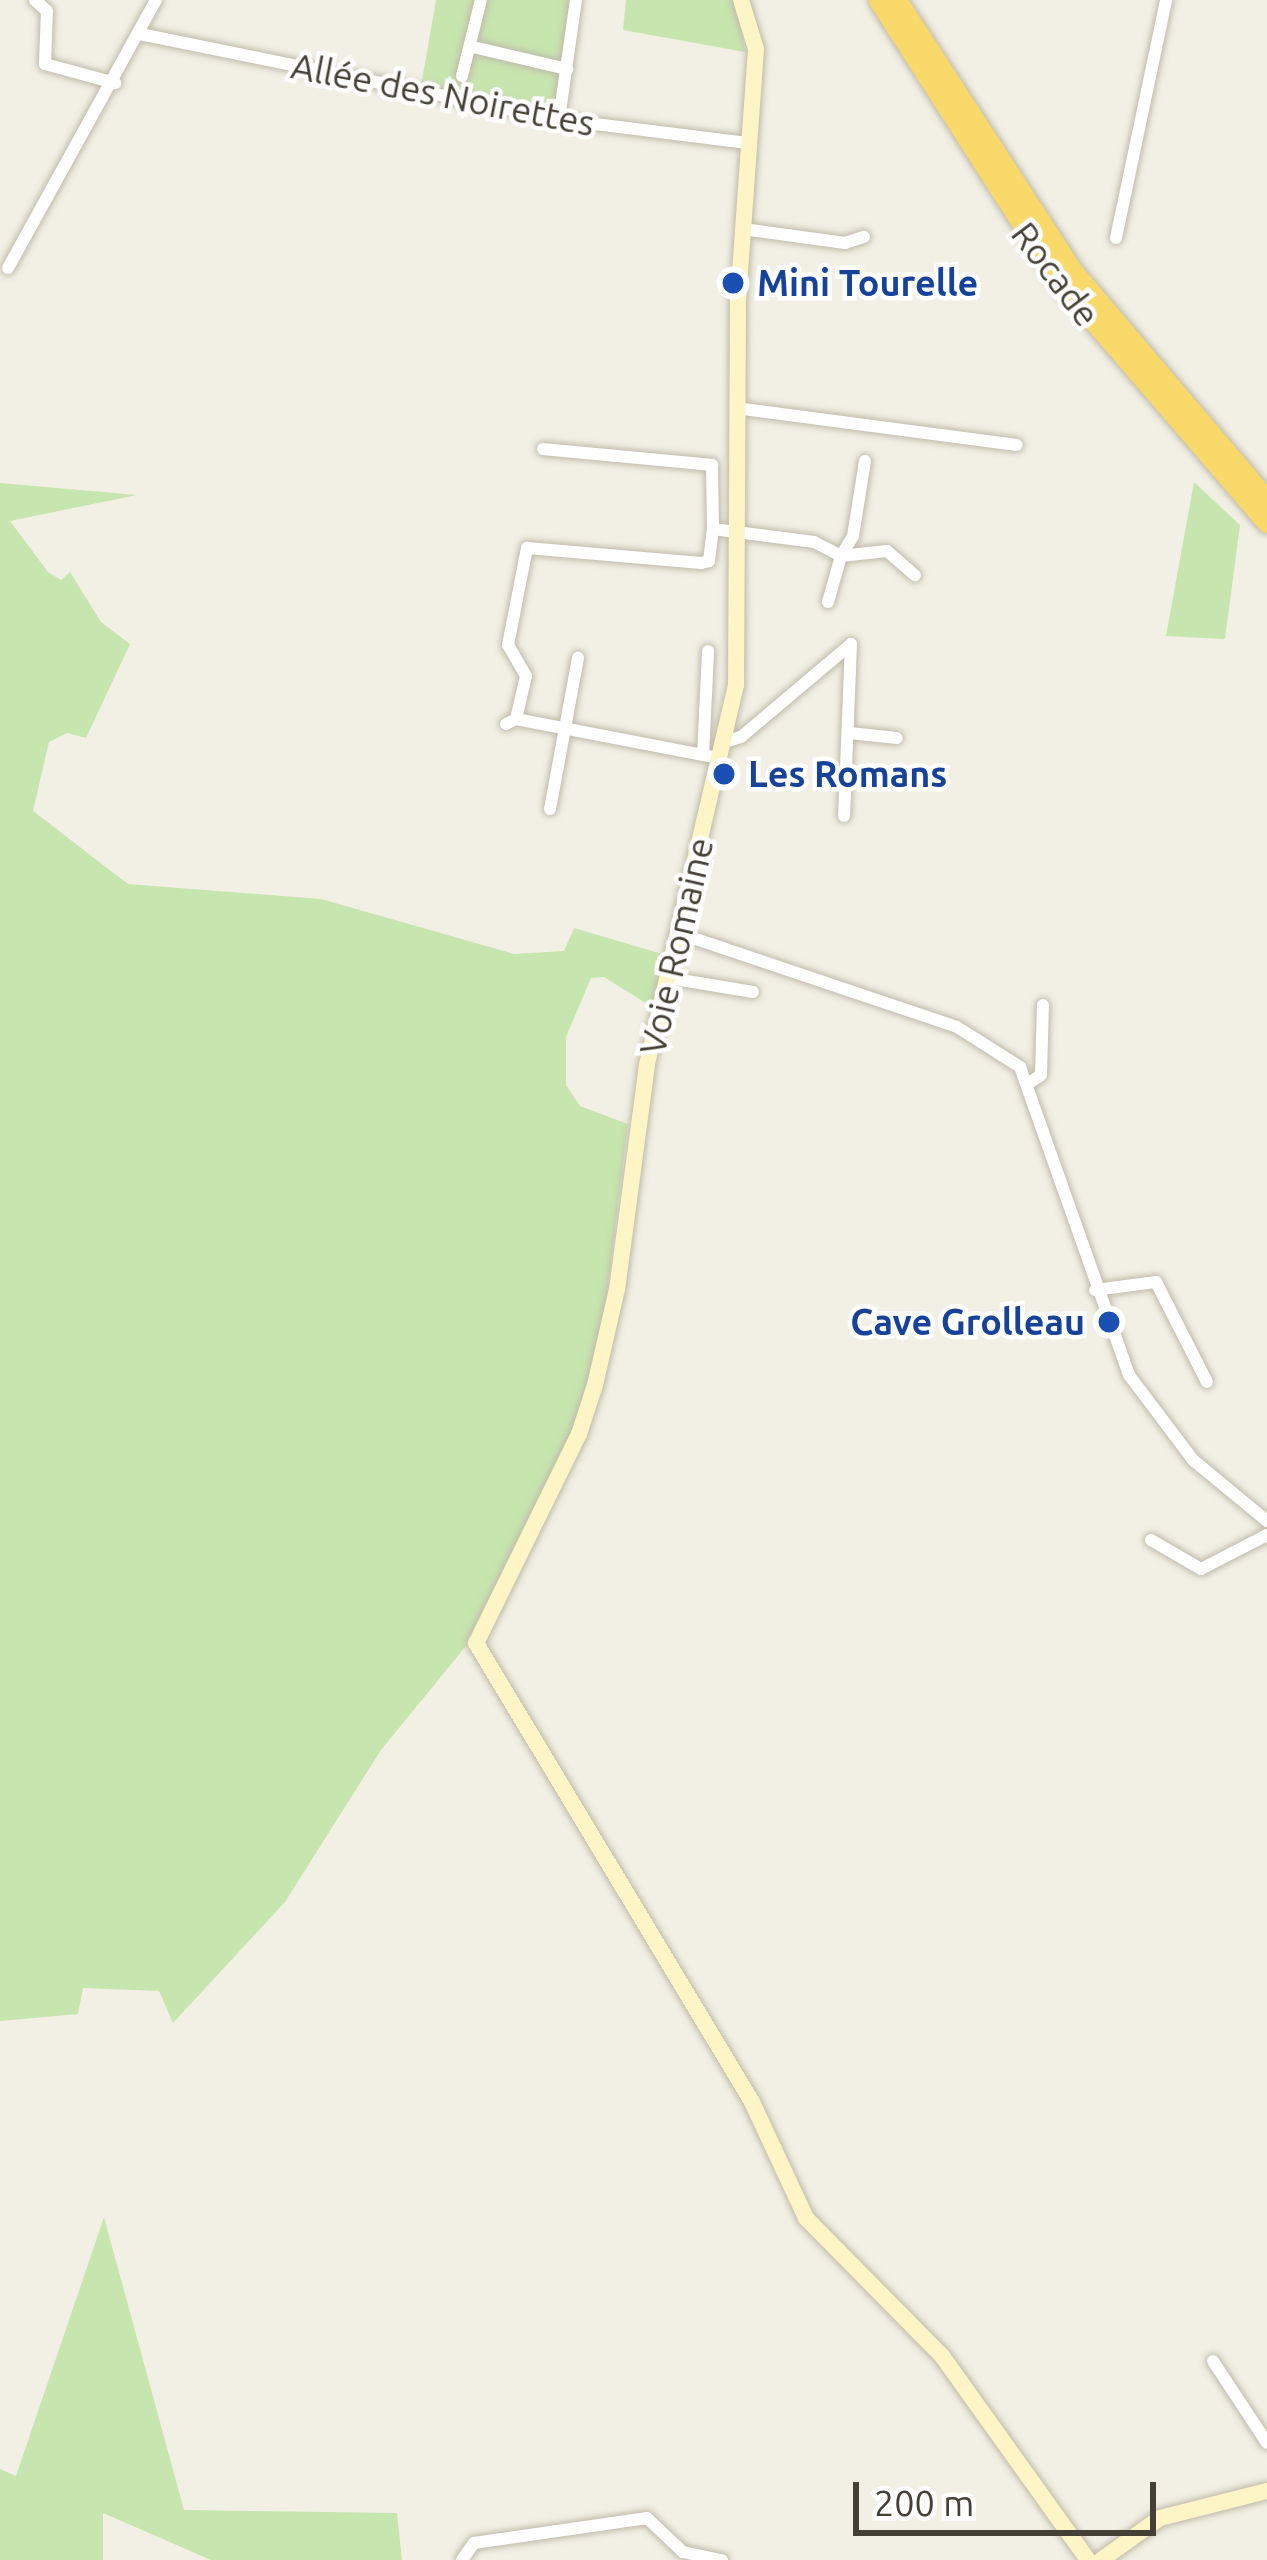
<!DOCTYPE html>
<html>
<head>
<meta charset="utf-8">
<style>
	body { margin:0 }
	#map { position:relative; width:1267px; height:2560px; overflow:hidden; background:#f2f0e5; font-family:Ubuntu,sans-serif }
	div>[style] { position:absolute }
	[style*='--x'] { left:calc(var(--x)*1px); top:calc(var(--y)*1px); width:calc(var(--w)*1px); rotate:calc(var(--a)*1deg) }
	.green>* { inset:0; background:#c7e5af }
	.roads { filter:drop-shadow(0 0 3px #c0bbab) drop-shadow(0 0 3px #c0bbab) }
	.street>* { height:12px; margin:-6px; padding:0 6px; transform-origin:6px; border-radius:6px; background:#fff }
	.secondary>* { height:16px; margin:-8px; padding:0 8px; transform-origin:8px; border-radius:8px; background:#fdf5c5 }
	.highway>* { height:21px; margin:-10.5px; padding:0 10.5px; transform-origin:10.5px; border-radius:10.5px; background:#f9d969 }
	.dots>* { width:33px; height:33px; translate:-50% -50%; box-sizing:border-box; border:6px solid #fff; border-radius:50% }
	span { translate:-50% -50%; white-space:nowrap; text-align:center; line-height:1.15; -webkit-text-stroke:9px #fff; paint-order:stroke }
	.street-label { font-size:36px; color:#444035 }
	.transit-label { font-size:36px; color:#164399; font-weight:700 }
	.left { translate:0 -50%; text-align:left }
	.right { translate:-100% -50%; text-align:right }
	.scale { position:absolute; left:853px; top:2482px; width:303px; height:54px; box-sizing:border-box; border:6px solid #444035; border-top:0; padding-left:15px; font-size:36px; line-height:42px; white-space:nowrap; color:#444035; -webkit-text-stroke:9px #fff; paint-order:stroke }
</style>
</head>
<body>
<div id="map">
	<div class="green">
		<div style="clip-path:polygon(436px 0,581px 0,564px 117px,421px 86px)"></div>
		<div style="clip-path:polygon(626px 0,736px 0,745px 52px,623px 30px)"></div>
		<div style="clip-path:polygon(1194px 482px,1240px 525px,1225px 639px,1166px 636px)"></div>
		<div style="clip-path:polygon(0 483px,137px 495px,10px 521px,48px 572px,61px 580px,70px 572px,101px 622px,130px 644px,86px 738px,67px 733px,49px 742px,33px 811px,128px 884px,321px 899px,514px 954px,564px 951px,574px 928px,666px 955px,652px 1007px,604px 977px,591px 978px,566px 1037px,566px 1085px,580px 1106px,628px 1124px,606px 1302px,585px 1397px,559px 1464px,466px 1646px,381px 1750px,285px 1902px,173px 2023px,159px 1991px,83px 1988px,78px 2014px,0 2021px)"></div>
		<div style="clip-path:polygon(104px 2217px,184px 2510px,397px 2513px,402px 2560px,211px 2560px,103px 2513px,103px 2560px,0 2560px,0 2469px,16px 2476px)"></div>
	</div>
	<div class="roads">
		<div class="street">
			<div style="--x:35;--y:0;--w:16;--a:43"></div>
			<div style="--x:47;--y:11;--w:53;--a:92.2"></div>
			<div style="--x:45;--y:64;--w:73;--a:15.2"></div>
			<div style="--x:140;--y:34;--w:432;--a:11.5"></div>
			<div style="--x:563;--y:120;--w:186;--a:7.1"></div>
			<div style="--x:473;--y:47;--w:97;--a:13.2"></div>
			<div style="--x:462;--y:76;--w:78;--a:-76"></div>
			<div style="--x:559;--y:119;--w:120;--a:-81.9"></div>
			<div style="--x:743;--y:229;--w:103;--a:7.8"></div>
			<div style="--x:845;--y:243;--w:20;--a:-18"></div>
			<div style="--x:1116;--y:238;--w:243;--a:-78.1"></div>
			<div style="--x:8;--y:268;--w:306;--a:-61.1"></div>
			<div style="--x:736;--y:408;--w:283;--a:7.5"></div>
			<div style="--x:543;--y:449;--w:170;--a:5.4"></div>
			<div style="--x:712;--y:465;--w:64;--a:89.1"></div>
			<div style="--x:713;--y:529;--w:102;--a:7.3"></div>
			<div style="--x:814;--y:542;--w:30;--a:27"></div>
			<div style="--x:841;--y:556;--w:23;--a:-59"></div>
			<div style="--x:853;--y:536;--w:76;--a:-80.9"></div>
			<div style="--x:828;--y:602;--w:48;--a:-74.2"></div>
			<div style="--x:841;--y:556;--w:46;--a:-6.2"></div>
			<div style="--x:887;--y:551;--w:37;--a:41"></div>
			<div style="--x:516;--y:719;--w:207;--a:10.9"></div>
			<div style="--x:506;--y:724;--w:11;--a:-27"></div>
			<div style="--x:516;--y:719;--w:44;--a:-76.9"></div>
			<div style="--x:526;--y:676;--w:36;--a:-120"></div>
			<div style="--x:508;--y:645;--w:99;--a:-78.9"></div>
			<div style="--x:527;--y:548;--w:175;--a:4.9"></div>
			<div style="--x:701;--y:563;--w:8;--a:-14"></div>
			<div style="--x:709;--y:561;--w:32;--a:-83"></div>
			<div style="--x:850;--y:733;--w:47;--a:6.1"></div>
			<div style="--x:722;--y:743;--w:20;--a:-18"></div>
			<div style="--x:741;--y:737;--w:144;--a:-40.2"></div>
			<div style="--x:851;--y:644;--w:172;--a:92.3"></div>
			<div style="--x:703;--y:755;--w:104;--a:-87.2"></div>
			<div style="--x:550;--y:809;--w:154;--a:-79.5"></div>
			<div style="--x:681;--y:934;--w:291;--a:18.6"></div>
			<div style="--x:957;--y:1027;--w:75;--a:32.4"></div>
			<div style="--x:1020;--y:1067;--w:327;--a:70.5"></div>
			<div style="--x:1129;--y:1375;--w:106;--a:53"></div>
			<div style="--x:1193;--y:1460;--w:96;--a:39.5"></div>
			<div style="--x:669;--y:978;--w:85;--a:9.5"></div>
			<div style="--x:1029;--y:1083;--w:14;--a:-34"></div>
			<div style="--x:1041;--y:1075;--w:70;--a:-88.4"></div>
			<div style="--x:1095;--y:1290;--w:62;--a:-7.5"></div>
			<div style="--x:1156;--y:1282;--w:112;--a:63"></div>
			<div style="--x:1151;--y:1540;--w:58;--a:30.1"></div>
			<div style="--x:1201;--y:1569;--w:74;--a:-27.3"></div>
			<div style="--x:1213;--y:2361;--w:98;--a:56.6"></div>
			<div style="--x:462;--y:2560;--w:21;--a:-55"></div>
			<div style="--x:474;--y:2543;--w:175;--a:-8.2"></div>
			<div style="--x:647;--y:2518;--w:50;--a:43.4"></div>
			<div style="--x:683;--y:2552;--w:40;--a:12"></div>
		</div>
		<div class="secondary">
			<div style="--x:741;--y:0;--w:51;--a:73"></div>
			<div style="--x:756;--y:49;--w:255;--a:94.1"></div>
			<div style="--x:738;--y:303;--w:382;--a:90.3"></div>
			<div style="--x:736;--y:685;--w:390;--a:103.2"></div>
			<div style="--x:647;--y:1065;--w:226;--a:97.6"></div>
			<div style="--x:617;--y:1289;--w:98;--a:102.9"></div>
			<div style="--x:595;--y:1385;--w:52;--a:108.1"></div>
			<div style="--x:579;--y:1434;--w:233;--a:116.2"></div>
			<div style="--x:476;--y:1643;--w:536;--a:58.98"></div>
			<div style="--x:752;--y:2102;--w:128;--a:65"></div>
			<div style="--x:806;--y:2218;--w:194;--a:45.4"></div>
			<div style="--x:942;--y:2356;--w:251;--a:54.4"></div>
			<div style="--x:1101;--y:2560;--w:72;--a:-35.4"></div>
			<div style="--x:1160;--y:2518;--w:110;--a:-14.2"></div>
		</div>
		<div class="highway">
			<div style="--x:879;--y:0;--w:333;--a:57.3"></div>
			<div style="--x:1059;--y:280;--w:319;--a:49.3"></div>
			<div style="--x:896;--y:0;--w:323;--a:57"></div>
			<div style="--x:1072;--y:271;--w:302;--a:49.7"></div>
		</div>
	</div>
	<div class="dots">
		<div style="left:733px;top:283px;background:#1a4fb4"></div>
		<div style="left:724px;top:774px;background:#1a4fb4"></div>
		<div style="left:1109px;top:1322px;background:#1a4fb4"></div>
	</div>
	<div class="street-label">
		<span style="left:443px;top:94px;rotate:11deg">Allée des Noirettes</span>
		<span style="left:1056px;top:274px;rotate:53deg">Rocade</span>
		<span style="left:676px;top:946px;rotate:-77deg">Voie Romaine</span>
	</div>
	<div class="transit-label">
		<span class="left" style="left:757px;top:283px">Mini Tourelle</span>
		<span class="left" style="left:748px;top:774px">Les Romans</span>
		<span class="right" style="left:1085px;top:1322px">Cave Grolleau</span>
	</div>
	<div class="scale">200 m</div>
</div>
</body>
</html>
